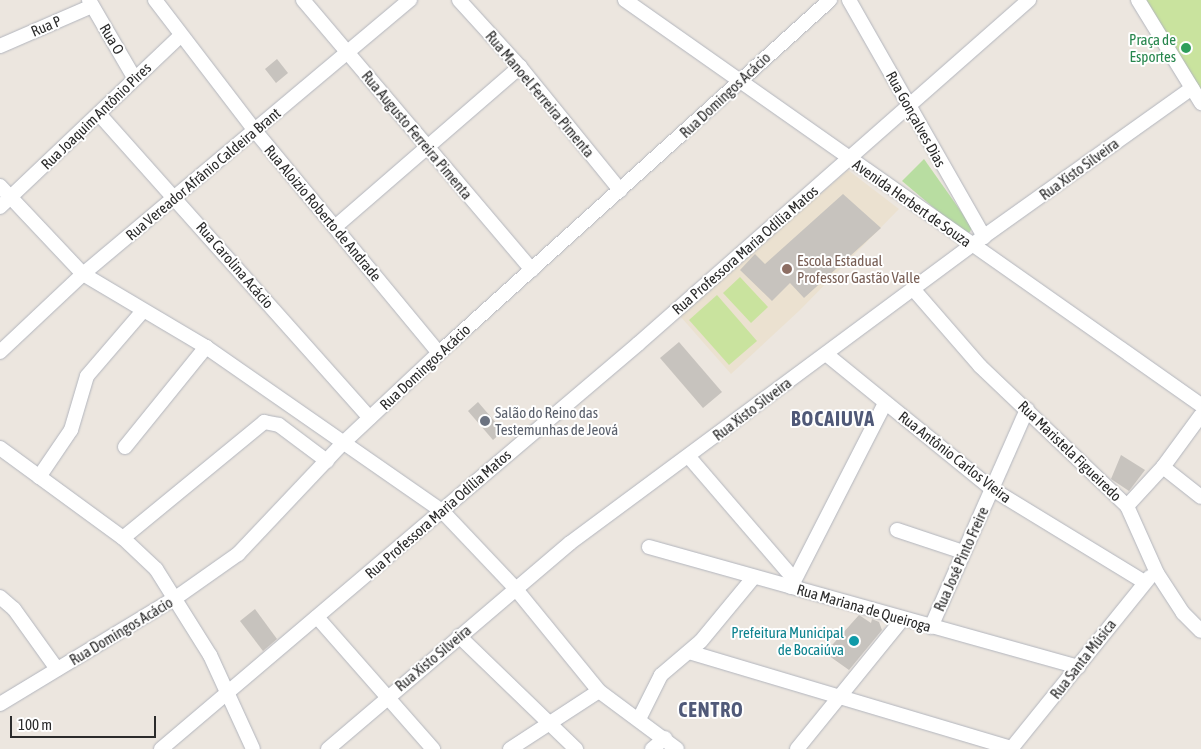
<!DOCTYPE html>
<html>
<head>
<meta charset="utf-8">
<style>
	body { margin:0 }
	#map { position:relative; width:1201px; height:749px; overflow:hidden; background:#ece6df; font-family:"Asap Condensed",sans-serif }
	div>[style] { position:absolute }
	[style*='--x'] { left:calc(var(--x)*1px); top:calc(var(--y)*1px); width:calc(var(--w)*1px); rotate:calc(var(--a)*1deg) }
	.education>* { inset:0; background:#ebe1d0 }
	.green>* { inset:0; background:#b8dda1 }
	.pitch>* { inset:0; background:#c9e39e }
	.building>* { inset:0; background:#c7c3be }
	.roads { filter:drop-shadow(0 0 1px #b2b5bd) drop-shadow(0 0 1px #b2b5bd) }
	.minor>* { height:14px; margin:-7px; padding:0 7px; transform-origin:7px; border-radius:7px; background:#fff }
	.dots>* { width:14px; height:14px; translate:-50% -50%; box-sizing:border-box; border:2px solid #fff; border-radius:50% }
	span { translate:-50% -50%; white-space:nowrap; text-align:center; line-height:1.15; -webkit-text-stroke:4px #fff; paint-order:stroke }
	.street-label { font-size:15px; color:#2b2b2b }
	.leisure-label { font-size:15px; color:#27864d }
	.right { translate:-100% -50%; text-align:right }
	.education-label { font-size:15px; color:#785e54 }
	.left { translate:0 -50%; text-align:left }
	.worship-label { font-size:15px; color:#5b616d }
	.culture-label { font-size:15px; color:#0d838f }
	.district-label { font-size:20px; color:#505978; font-weight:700; letter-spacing:1px }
	.scale { position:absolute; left:10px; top:716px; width:146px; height:22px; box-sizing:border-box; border:2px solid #2b2b2b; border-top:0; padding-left:6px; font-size:15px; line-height:18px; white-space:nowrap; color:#2b2b2b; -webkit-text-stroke:4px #fff; paint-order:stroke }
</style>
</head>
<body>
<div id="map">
	<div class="education">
		<div style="clip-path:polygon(848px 170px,899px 209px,800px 310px,731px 374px,680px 316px)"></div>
	</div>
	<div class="green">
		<div style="clip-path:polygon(924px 159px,972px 227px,970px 232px,965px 234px,902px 181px)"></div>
	</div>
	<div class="pitch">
		<div style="clip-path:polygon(1143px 0,1201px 0,1201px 96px)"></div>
		<div style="clip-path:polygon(740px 277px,768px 307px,751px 323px,723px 293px)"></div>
		<div style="clip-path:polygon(717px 295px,757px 341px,729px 365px,689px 320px)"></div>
	</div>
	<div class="building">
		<div style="clip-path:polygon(277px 59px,288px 73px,276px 83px,265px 69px)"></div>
		<div style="clip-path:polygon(843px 194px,881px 228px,804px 298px,790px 283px,772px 301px,740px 270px,755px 254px,765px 264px)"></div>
		<div style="clip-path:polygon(679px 342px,722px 392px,703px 408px,660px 358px)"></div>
		<div style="clip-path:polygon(478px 402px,503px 431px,493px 440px,468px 411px)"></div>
		<div style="clip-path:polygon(1121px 455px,1145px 470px,1129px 491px,1111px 479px)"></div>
		<div style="clip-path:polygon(255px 609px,277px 639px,263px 651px,240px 621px)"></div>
		<div style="clip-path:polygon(859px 615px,871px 623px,872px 619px,879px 622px,882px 630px,849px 670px,825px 653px)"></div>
	</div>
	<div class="roads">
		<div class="minor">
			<div style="--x:89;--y:0;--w:91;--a:59.8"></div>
			<div style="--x:155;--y:0;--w:166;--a:52.6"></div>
			<div style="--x:256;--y:132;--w:287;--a:50.4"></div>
			<div style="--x:303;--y:0;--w:354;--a:49.7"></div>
			<div style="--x:459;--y:0;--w:91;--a:47.7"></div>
			<div style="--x:520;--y:67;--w:159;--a:50.9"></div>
			<div style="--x:625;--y:0;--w:704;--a:35.11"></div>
			<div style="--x:849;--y:0;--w:273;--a:60.3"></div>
			<div style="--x:1138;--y:0;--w:121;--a:58.5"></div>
			<div style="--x:0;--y:46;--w:100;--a:-23.5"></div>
			<div style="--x:99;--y:114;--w:407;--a:48.3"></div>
			<div style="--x:0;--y:186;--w:121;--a:46.7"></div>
			<div style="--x:83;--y:274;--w:143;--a:30.7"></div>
			<div style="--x:206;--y:347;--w:289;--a:34.8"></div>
			<div style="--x:443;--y:512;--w:105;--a:46.5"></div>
			<div style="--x:515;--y:588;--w:133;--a:50.8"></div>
			<div style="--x:599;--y:691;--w:97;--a:36.6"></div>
			<div style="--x:0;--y:207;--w:248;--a:-43.5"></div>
			<div style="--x:335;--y:227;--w:245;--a:-40.9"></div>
			<div style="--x:914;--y:290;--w:101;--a:49"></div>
			<div style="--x:980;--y:366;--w:203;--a:43.6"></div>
			<div style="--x:1127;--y:506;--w:73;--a:65.9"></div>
			<div style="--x:1157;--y:573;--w:48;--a:57"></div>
			<div style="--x:1183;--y:613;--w:25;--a:45"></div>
			<div style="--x:0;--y:352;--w:114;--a:-43.2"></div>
			<div style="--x:83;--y:274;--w:427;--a:-40"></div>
			<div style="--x:826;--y:354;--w:214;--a:39.1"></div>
			<div style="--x:992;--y:489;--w:177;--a:31.4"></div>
			<div style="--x:125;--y:447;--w:129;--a:-51"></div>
			<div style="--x:0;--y:448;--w:152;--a:36.2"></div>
			<div style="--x:123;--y:538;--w:45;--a:43.2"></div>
			<div style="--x:156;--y:569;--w:102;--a:57.9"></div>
			<div style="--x:210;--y:655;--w:103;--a:65.4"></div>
			<div style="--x:689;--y:457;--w:161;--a:49.3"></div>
			<div style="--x:1163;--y:467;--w:48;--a:38.3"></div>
			<div style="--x:39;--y:477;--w:57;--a:-55.8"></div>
			<div style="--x:71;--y:430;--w:56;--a:-73.5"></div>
			<div style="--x:87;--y:376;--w:86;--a:-49.3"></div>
			<div style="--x:1127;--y:506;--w:53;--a:-47.3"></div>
			<div style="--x:1163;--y:467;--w:64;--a:-53.8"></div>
			<div style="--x:897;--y:530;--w:70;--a:18.4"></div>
			<div style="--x:123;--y:538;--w:183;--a:-39.4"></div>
			<div style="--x:264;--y:422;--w:15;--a:11"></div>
			<div style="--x:279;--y:425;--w:60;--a:36.9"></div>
			<div style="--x:649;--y:547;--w:446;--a:15.6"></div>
			<div style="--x:791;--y:587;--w:207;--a:-62.9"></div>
			<div style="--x:0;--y:597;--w:18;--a:41"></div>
			<div style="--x:14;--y:609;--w:74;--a:54.4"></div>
			<div style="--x:317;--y:617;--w:176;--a:48.7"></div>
			<div style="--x:931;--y:627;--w:238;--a:-66.2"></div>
			<div style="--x:459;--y:636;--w:163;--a:44"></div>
			<div style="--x:689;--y:652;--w:337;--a:16.6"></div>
			<div style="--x:0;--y:704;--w:207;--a:-31.2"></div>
			<div style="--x:177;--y:597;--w:75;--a:-35.2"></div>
			<div style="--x:238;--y:554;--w:153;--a:-46.6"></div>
			<div style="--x:343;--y:443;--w:132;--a:-43.2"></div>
			<div style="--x:439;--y:353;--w:527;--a:-42.08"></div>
			<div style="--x:639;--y:719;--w:49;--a:-63.4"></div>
			<div style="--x:661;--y:675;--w:52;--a:-40.4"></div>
			<div style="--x:701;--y:641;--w:83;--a:-50.4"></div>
			<div style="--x:161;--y:749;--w:626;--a:-40.33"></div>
			<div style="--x:638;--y:344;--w:521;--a:-41.34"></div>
			<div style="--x:328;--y:749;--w:318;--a:-40.4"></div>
			<div style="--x:570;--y:543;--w:500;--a:-36.55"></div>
			<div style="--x:972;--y:245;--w:270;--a:-35.5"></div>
			<div style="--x:510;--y:749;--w:106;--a:-33.1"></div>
			<div style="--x:652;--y:749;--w:17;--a:-40"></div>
			<div style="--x:797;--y:749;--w:166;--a:-50.9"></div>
			<div style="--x:1011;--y:749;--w:221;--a:-51.1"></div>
		</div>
	</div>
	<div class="dots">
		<div style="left:1186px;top:48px;background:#2e9e5b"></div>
		<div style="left:787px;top:269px;background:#8d6e63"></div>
		<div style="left:485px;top:421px;background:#6b7280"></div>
		<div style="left:854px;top:641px;background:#0f9aa8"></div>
	</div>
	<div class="street-label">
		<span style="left:46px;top:26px;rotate:-23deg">Rua P</span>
		<span style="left:112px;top:39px;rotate:59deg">Rua O</span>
		<span style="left:540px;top:94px;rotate:50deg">Rua Manoel Ferreira Pimenta</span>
		<span style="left:725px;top:95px;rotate:-43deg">Rua Domingos Acácio</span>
		<span style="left:96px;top:116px;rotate:-44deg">Rua Joaquim Antônio Pires</span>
		<span style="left:916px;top:119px;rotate:61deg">Rua Gonçalves Dias</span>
		<span style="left:417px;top:135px;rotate:50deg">Rua Augusto Ferreira Pimenta</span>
		<span style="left:1079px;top:169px;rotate:-36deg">Rua Xisto Silveira</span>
		<span style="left:203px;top:174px;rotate:-40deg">Rua Vereador Afrânio Caldeira Brant</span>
		<span style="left:912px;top:203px;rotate:35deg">Avenida Herbert de Souza</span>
		<span style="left:323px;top:213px;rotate:50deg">Rua Aloizio Roberto de Andrade</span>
		<span style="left:745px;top:250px;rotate:-41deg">Rua Professora Maria Odília Matos</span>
		<span style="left:235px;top:265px;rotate:49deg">Rua Carolina Acácio</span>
		<span style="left:425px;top:367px;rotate:-43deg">Rua Domingos Acácio</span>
		<span style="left:752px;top:409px;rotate:-37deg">Rua Xisto Silveira</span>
		<span style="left:1070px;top:451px;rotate:44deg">Rua Maristela Figueiredo</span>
		<span style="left:955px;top:457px;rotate:38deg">Rua Antônio Carlos Vieira</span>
		<span style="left:438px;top:514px;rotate:-41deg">Rua Professora Maria Odília Matos</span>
		<span style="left:961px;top:559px;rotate:-66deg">Rua José Pinto Freire</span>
		<span style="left:864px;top:608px;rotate:16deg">Rua Mariana de Queiroga</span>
		<span style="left:121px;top:631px;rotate:-31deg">Rua Domingos Acácio</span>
		<span style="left:433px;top:658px;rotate:-40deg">Rua Xisto Silveira</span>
		<span style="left:1083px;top:659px;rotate:-52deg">Rua Santa Música</span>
	</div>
	<div class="leisure-label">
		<span class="right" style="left:1176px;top:48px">Praça de<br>Esportes</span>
	</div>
	<div class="education-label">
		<span class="left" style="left:797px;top:269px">Escola Estadual<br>Professor Gastão Valle</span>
	</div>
	<div class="worship-label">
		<span class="left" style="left:495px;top:421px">Salão do Reino das<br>Testemunhas de Jeová</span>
	</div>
	<div class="culture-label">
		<span class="right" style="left:844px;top:641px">Prefeitura Municipal<br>de Bocaiúva</span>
	</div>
	<div class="district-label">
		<span style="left:833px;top:418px">BOCAIUVA</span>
		<span style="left:711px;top:709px">CENTRO</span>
	</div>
	<div class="scale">100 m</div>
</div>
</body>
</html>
